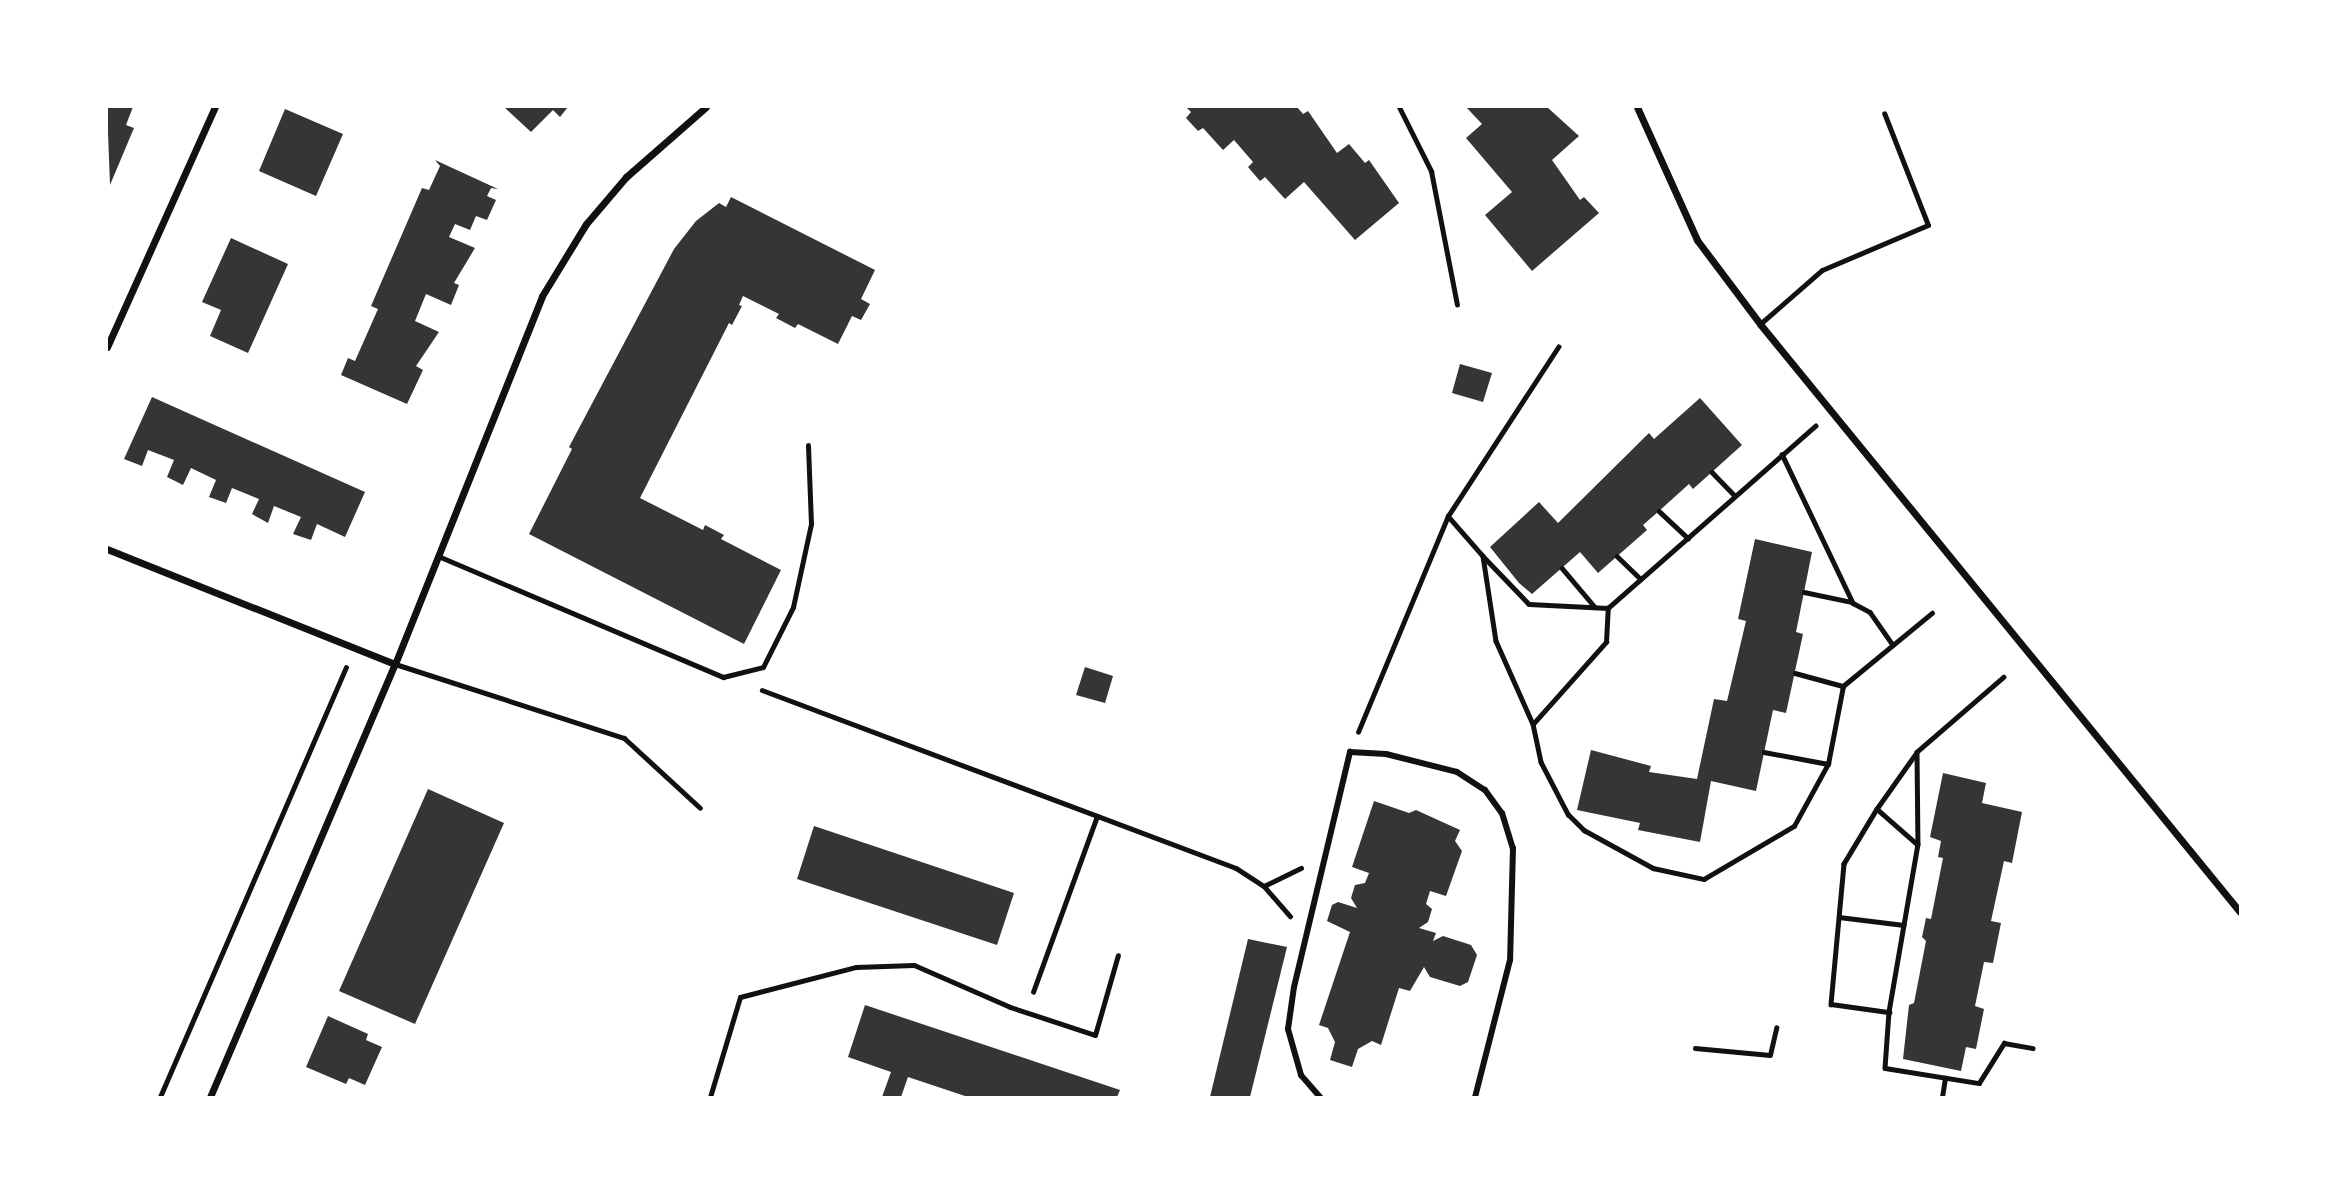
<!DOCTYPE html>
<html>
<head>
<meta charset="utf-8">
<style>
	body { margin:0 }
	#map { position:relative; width:2347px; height:1204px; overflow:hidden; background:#fff; font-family:Overpass,sans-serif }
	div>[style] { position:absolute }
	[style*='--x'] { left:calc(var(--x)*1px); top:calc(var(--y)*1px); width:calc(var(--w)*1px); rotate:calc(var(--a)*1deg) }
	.building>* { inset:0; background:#353535 }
	.path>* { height:4.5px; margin:-2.25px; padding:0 2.25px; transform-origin:2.25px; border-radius:2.25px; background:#111 }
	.service>* { height:5px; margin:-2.5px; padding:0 2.5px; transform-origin:2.5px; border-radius:2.5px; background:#111 }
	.pedestrian>* { height:6px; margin:-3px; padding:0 3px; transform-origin:3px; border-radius:3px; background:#111 }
	.minor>* { height:7px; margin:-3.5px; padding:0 3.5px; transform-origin:3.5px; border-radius:3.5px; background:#111 }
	span { translate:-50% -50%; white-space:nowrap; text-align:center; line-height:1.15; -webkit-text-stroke:5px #fff; paint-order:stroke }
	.frame { position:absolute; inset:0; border:108px solid #fff; pointer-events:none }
</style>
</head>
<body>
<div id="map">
	<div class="building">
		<div style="clip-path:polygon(107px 107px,133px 107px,126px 125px,134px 128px,110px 185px)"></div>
		<div style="clip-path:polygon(504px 107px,568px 107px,560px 117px,553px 110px,531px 132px)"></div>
		<div style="clip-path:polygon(1186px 107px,1297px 107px,1303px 114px,1308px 111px,1337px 153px,1349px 144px,1365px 163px,1369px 160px,1399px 203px,1355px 240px,1304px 182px,1285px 199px,1265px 177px,1260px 181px,1248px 167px,1253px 162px,1234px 140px,1223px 150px,1203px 128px,1198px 131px,1186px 118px,1191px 112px)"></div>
		<div style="clip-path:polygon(1466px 107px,1547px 107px,1579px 136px,1552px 160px,1580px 200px,1584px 197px,1599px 213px,1532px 271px,1485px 215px,1512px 192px,1466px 138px,1482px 124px)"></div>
		<div style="clip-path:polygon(285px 109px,343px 134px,316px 196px,259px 171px)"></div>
		<div style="clip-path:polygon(435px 160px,498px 189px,491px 188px,487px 196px,496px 200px,487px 220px,476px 216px,470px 230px,455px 224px,449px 237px,475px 248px,454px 283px,459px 285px,451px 305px,426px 294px,415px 321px,439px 332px,416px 366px,423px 370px,407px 404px,341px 375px,348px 358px,355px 361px,378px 309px,371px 306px,422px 188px,429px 190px,440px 166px)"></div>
		<div style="clip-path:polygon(731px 197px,875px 270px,861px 299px,870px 304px,861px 320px,852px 316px,838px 344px,798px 324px,795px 328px,776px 318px,779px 314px,743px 296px,739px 305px,742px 306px,732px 325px,729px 323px,640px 498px,703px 530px,705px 525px,724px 535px,721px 539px,781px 570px,744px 644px,529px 534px,572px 449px,569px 447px,674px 249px,696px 221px,719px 203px,726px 207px)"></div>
		<div style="clip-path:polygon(231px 238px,288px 264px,248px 353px,210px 336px,221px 310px,202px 302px)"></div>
		<div style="clip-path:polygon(1460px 364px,1492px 373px,1483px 402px,1452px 393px)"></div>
		<div style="clip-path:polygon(152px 397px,365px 492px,345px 537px,317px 524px,311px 540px,293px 534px,301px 517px,274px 506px,268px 523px,252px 514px,259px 499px,232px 488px,226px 503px,209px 497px,216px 480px,191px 468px,183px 485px,167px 477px,174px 460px,148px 450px,142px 466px,124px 459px)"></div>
		<div style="clip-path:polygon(1700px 398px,1742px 445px,1693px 489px,1689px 484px,1659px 511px,1643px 525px,1647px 530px,1598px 573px,1580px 552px,1532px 594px,1519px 583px,1490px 547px,1539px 502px,1558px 523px,1649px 433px,1654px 439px)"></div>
		<div style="clip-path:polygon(1755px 539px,1812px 552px,1796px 632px,1803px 634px,1786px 713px,1773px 710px,1756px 791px,1711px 781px,1700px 842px,1638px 830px,1640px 823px,1577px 810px,1591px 750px,1651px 766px,1649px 772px,1697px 779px,1714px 699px,1727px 701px,1746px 621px,1738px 619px)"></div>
		<div style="clip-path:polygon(1085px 667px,1113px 676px,1105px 703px,1076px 695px)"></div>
		<div style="clip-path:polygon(1943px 773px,1986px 783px,1982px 803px,2022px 812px,2012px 863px,2004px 861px,1991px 921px,2001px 923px,1993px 963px,1984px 962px,1975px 1006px,1984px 1009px,1976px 1049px,1966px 1047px,1961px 1071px,1903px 1059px,1909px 1005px,1914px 1003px,1926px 941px,1922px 937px,1926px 918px,1931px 919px,1943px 858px,1938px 857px,1941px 841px,1930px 837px)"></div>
		<div style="clip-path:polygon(428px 789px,504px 823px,415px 1024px,339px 991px)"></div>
		<div style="clip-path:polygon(1374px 801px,1409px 813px,1416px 810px,1460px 830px,1455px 841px,1462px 851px,1446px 896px,1430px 891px,1426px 904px,1432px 909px,1428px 922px,1419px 928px,1436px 933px,1433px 941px,1443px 936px,1471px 945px,1477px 955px,1468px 982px,1460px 986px,1430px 977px,1424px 967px,1410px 991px,1399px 988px,1381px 1045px,1372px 1041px,1358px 1049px,1352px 1067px,1330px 1060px,1335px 1042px,1328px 1028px,1319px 1025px,1350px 932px,1327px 921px,1332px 905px,1338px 902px,1357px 908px,1351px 898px,1355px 885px,1365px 883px,1369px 873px,1352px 867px)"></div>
		<div style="clip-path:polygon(814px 826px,1014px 893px,997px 945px,797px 879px)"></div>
		<div style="clip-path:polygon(1248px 939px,1287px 947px,1250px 1097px,1210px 1097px)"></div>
		<div style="clip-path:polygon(865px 1005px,1120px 1090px,1117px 1097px,968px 1097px,908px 1077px,901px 1097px,882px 1097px,891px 1072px,848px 1057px)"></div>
		<div style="clip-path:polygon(328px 1016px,368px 1034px,366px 1040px,382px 1047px,365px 1085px,349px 1078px,346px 1084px,306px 1067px)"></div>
	</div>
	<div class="path">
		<div style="--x:1782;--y:454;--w:165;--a:64.5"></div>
		<div style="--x:1853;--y:603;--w:19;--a:28"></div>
		<div style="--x:1870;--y:612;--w:40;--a:55.1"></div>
		<div style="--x:1712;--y:472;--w:33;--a:46"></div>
		<div style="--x:1659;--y:511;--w:40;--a:43"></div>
		<div style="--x:1448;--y:516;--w:53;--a:48.8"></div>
		<div style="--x:1483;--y:556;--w:86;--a:81.3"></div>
		<div style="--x:1496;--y:641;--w:91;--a:66"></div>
		<div style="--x:1533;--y:724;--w:39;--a:78"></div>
		<div style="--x:1541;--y:762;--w:59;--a:62.6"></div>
		<div style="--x:1568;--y:814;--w:23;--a:45"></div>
		<div style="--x:1584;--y:830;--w:79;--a:28.8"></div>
		<div style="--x:1653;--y:868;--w:52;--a:12.2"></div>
		<div style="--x:1704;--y:879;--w:104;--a:-30.5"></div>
		<div style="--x:1794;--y:826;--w:71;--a:-61.3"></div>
		<div style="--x:1828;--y:764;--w:79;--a:-79.1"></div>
		<div style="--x:1843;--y:686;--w:115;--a:-39.4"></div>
		<div style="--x:1483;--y:556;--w:66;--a:46.2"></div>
		<div style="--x:1529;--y:604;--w:79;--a:2.9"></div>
		<div style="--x:1617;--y:556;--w:33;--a:44"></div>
		<div style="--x:1562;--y:568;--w:51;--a:49.8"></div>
		<div style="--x:1804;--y:592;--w:49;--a:11.8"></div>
		<div style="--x:1795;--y:673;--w:50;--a:15.2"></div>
		<div style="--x:2004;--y:677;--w:115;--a:139.2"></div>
		<div style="--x:1917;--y:752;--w:92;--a:89.4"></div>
		<div style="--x:1918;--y:844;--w:170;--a:99.8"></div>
		<div style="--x:1889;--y:1012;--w:56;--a:94.1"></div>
		<div style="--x:1885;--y:1068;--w:95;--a:9.1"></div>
		<div style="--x:1979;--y:1083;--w:47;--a:-58"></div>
		<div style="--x:2004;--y:1043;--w:29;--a:10"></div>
		<div style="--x:762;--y:690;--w:506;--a:20.58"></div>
		<div style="--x:1236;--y:868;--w:33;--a:33"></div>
		<div style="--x:1264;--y:886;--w:40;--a:49"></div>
		<div style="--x:1533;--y:724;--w:110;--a:-48.3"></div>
		<div style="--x:1606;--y:642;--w:34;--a:-87"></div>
		<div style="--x:1608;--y:608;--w:276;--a:-41.3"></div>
		<div style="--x:1358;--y:732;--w:234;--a:-67.4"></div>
		<div style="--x:1448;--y:516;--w:202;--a:-56.9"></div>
		<div style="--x:1764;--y:752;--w:65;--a:10.6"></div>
		<div style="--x:1916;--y:754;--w:67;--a:125.3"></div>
		<div style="--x:1877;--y:809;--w:53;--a:41.2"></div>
		<div style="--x:1877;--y:809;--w:64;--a:121"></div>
		<div style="--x:1844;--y:864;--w:141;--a:95.3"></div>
		<div style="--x:1831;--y:1004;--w:59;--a:7.9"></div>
		<div style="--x:1264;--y:886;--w:41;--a:-25.9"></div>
		<div style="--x:1839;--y:917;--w:65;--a:7"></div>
		<div style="--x:1033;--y:992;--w:187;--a:-70"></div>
		<div style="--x:1695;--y:1048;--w:75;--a:5.3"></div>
		<div style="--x:1770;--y:1055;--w:28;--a:-77"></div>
		<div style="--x:160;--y:1097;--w:468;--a:-66.6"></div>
		<div style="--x:1942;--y:1097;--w:19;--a:-81"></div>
	</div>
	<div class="service">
		<div style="--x:1399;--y:107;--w:72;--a:63.4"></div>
		<div style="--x:1431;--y:171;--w:136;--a:79"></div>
		<div style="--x:1760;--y:324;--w:82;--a:-41.1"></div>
		<div style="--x:1822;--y:270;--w:115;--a:-23"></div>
		<div style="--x:1928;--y:225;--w:120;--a:-111.4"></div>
		<div style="--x:438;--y:556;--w:310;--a:23"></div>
		<div style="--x:723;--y:677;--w:41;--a:-14"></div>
		<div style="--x:763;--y:667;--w:67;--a:-63.4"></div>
		<div style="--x:793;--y:607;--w:85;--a:-77.8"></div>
		<div style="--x:811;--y:524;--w:79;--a:-92.2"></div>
		<div style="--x:395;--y:664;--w:241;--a:17.9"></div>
		<div style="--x:624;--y:738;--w:103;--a:42.6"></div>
		<div style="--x:710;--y:1097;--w:104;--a:-73.3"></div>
		<div style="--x:740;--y:997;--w:120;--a:-14.5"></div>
		<div style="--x:856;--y:967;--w:58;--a:-2"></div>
		<div style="--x:914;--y:965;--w:105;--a:23.6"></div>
		<div style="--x:1010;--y:1007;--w:89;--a:18.2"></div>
		<div style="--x:1095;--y:1035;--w:83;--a:-74"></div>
	</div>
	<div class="pedestrian">
		<div style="--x:1320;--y:1097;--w:29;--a:-131"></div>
		<div style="--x:1301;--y:1075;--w:48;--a:-105.8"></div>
		<div style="--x:1288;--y:1029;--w:42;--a:-81.9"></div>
		<div style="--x:1294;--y:987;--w:242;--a:-76.6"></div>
		<div style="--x:1350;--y:752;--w:36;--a:3"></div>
		<div style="--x:1386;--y:754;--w:73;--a:14.2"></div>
		<div style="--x:1457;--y:772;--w:33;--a:33"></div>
		<div style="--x:1485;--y:790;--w:29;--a:54"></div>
		<div style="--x:1502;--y:813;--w:37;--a:73"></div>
		<div style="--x:1513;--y:848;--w:112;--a:91.5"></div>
		<div style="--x:1510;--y:960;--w:141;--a:104.3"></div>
	</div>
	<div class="minor">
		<div style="--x:1637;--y:107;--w:146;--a:65.7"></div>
		<div style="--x:1697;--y:240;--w:105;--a:53.1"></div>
		<div style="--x:1760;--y:324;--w:759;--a:50.77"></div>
		<div style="--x:107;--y:347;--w:263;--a:-65.8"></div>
		<div style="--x:107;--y:549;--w:310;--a:21.8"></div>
		<div style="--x:210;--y:1097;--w:471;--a:-66.9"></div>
		<div style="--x:395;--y:664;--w:396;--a:-68.2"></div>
		<div style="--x:542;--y:296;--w:84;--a:-58.6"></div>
		<div style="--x:586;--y:224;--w:62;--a:-49.6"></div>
		<div style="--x:626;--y:177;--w:106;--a:-41.2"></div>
	</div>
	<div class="frame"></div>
</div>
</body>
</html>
